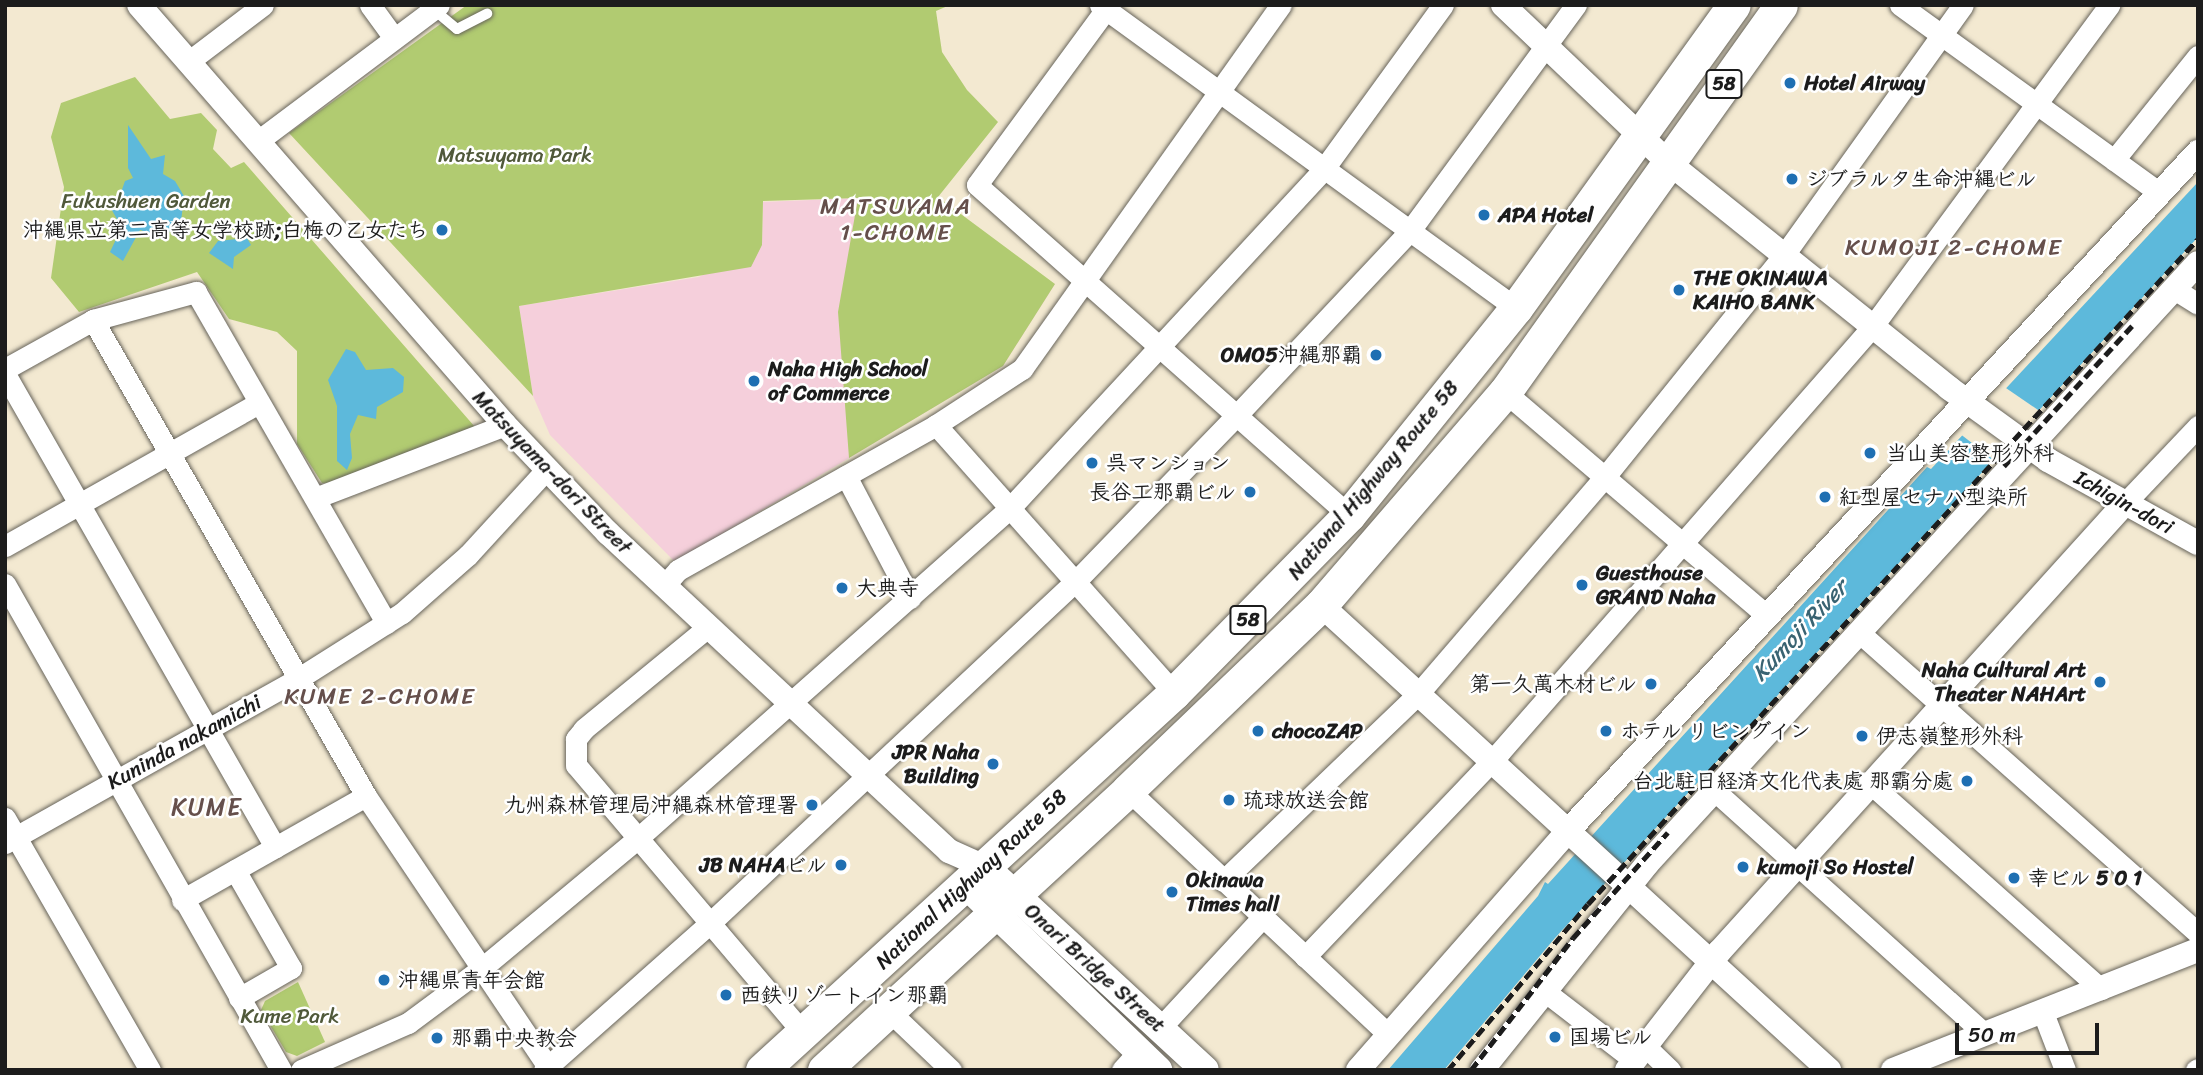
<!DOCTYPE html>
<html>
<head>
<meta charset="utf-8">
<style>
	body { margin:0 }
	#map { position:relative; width:2203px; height:1075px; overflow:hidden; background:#f3e9d1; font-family:Sriracha,"Klee One",sans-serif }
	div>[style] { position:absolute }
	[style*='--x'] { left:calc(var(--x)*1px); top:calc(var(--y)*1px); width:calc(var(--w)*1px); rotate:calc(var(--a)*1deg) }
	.built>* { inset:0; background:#f5cfdb }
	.green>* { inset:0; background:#b1cb71 }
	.water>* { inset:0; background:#5db9db }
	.pier>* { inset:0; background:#f3e9d1 }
	.roads { filter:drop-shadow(0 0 2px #67645b) drop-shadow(0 0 2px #67645b) }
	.service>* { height:10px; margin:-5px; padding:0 5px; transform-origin:5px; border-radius:5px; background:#fff }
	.minor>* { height:21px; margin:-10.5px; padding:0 10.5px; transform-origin:10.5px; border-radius:10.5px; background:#fff }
	.tertiary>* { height:24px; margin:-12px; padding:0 12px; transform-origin:12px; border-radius:12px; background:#fff }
	.secondary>* { height:28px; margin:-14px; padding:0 14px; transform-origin:14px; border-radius:14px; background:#fff }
	.trunk>* { height:33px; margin:-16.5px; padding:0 16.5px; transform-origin:16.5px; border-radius:16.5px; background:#fff }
	.rail>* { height:5px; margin-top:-2.5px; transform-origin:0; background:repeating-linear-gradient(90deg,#1c1c1c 0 10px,transparent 0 15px) }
	.dots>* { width:19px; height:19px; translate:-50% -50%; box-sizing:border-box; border:4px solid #fff; border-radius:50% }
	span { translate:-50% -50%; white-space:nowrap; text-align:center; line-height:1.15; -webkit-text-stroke:5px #fff; paint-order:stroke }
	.shield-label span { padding:2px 5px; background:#fff; border:2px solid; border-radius:5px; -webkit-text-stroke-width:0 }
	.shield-label { font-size:19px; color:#1c1c1c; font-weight:700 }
	.poi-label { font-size:21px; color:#1c1c1c; font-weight:700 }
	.left { translate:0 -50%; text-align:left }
	.right { translate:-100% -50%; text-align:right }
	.park-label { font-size:21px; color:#50593a }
	.street-label { font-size:21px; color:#1c1c1c }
	.neighbourhood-label { font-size:23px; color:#654f4b; letter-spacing:2px }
	.water-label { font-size:23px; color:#396372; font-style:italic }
	.quarter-label { font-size:24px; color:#654f4b; letter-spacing:2px }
	.frame { position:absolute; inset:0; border:7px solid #1c1c1c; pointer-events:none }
	.scale { position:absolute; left:1955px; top:1023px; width:144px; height:32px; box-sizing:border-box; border:4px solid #1c1c1c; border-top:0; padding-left:9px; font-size:21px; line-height:24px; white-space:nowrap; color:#1c1c1c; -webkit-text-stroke:5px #fff; paint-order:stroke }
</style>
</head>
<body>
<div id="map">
	<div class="built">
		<div style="clip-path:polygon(858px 198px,1055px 284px,1003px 366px,675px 562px,550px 435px,533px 396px,519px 306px,699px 277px,762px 245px,763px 202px)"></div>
	</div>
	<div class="green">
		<div style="clip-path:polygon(467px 5px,950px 5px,936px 11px,942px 52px,967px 90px,998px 122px,938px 197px,1055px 284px,1003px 366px,849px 458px,838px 312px,858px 198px,763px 201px,762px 245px,751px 267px,519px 306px,533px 396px,289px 133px)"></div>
		<div style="clip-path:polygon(135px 77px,170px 119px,201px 113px,217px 130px,213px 149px,231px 168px,244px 162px,475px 427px,348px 482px,322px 483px,297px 444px,297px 351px,277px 332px,229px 319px,197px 272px,79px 312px,51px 278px,64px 187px,51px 137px,61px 103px)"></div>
		<div style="clip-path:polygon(298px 982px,325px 1042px,297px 1056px,286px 1052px,261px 1010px,265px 1001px)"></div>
	</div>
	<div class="water">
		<div style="clip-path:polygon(128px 125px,151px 159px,165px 155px,163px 174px,175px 181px,184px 196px,181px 222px,163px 237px,140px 230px,123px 261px,110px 252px,119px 233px,118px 221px,109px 205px,120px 195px,125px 181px,133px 178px,128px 168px)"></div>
		<div style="clip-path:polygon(2198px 182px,2198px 237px,1555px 938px,1444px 1070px,1388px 1070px,1538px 896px,1545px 882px,1548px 884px,1927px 467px,1931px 469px)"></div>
		<div style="clip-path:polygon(247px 238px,251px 245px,234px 257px,233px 269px,209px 253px,218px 241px)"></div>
		<div style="clip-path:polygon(346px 349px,355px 352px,366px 370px,393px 368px,404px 377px,403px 392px,377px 407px,376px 419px,358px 415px,350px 434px,352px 458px,347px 470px,337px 461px,337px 406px,328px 380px)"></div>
	</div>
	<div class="pier">
		<div style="clip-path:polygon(2003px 386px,2041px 412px,1994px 460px,1959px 433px)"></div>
	</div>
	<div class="roads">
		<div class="service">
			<div style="--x:433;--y:9;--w:31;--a:40"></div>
			<div style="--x:457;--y:29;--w:34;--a:-27"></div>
		</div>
		<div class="minor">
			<div style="--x:370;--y:5;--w:41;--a:54"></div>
			<div style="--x:1100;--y:5;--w:515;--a:36.07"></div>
			<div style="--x:1109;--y:5;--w:223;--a:126.3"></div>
			<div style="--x:977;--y:185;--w:497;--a:41.6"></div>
			<div style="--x:1900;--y:5;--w:321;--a:35.9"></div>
			<div style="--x:188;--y:62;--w:94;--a:-37.2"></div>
			<div style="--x:258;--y:141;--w:226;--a:-36.9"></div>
			<div style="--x:2114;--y:160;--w:134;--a:-51.1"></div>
			<div style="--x:2174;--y:289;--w:28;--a:32"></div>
			<div style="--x:93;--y:320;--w:549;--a:60.16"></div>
			<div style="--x:366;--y:796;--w:330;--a:56.1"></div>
			<div style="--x:5;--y:369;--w:101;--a:-29.1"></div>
			<div style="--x:93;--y:320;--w:107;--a:-15.2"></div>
			<div style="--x:196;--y:292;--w:382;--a:60.1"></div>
			<div style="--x:5;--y:374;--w:545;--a:60.28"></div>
			<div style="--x:1505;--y:392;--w:343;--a:40.5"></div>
			<div style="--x:936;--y:425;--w:358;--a:48.4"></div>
			<div style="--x:846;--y:476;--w:138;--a:62.3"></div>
			<div style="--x:315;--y:498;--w:204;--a:-21"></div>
			<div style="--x:2126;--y:502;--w:105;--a:-46.5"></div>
			<div style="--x:5;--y:546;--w:291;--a:-29.4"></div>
			<div style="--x:5;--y:584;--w:559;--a:60.41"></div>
			<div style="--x:664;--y:586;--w:21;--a:-49"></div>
			<div style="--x:678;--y:570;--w:296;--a:-29.3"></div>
			<div style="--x:936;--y:425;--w:103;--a:-33.1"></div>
			<div style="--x:1022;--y:369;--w:447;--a:-54.6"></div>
			<div style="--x:708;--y:627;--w:161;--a:140.6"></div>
			<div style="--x:584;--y:729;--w:13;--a:129"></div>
			<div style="--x:576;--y:739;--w:26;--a:90"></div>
			<div style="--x:576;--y:765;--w:351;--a:49.7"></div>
			<div style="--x:1861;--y:634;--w:451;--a:41.6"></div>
			<div style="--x:1872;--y:785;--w:307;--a:41.7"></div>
			<div style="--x:1128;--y:790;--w:358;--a:43.2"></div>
			<div style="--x:1715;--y:791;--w:362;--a:42"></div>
			<div style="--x:5;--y:818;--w:291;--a:60.1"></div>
			<div style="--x:5;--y:843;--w:334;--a:-29.3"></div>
			<div style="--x:296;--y:680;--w:125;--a:-32.3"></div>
			<div style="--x:402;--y:613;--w:88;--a:-41.3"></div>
			<div style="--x:468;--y:555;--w:115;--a:-47.5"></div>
			<div style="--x:235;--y:870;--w:113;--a:60.3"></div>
			<div style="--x:291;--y:968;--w:60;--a:150"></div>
			<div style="--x:1223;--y:881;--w:270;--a:-43.8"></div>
			<div style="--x:1418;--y:694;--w:285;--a:-49.3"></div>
			<div style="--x:1604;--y:478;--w:287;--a:-51.1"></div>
			<div style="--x:1784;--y:255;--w:307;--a:-54.4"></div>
			<div style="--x:182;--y:900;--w:211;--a:-29.5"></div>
			<div style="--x:1305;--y:957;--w:282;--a:-46.4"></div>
			<div style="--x:1499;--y:753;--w:566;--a:-48.8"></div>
			<div style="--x:1872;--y:327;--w:400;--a:-53.6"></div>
			<div style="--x:1543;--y:990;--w:115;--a:37.6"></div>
			<div style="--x:888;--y:1010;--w:87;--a:43.6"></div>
			<div style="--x:2042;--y:1010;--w:64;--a:69"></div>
			<div style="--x:1160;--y:1028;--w:150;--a:-47.2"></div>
			<div style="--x:1645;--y:1046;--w:35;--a:44"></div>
			<div style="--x:301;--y:1070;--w:117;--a:-23.7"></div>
			<div style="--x:408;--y:1023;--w:92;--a:-36.6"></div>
			<div style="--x:482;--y:968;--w:202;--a:-39.8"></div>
			<div style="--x:637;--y:839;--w:497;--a:-41.6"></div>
			<div style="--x:1009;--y:509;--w:462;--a:-47.2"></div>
			<div style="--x:1323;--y:170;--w:204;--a:-54"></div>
			<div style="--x:544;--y:1070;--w:220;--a:-41.5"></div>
			<div style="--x:709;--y:924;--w:500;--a:-43.1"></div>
			<div style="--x:1074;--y:583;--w:231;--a:-45.9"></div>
			<div style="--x:1235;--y:417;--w:254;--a:-46.8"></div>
			<div style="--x:1409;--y:232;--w:282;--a:-53.7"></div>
			<div style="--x:1122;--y:1070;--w:25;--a:-48"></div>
			<div style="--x:2196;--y:1070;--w:2;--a:-27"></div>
		</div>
		<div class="tertiary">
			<div style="--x:139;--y:5;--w:557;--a:48.93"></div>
			<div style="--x:505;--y:425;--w:149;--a:46.4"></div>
			<div style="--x:608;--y:533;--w:466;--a:43"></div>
			<div style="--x:949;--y:851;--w:39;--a:24"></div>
			<div style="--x:1503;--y:5;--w:228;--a:43.6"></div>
			<div style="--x:1668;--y:162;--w:361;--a:38.8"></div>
			<div style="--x:1949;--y:388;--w:122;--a:36"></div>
			<div style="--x:2048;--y:460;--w:171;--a:29"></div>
			<div style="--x:1321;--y:605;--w:689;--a:42.47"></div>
			<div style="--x:1358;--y:1070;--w:317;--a:-48.7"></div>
			<div style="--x:1567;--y:832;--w:928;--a:-47.14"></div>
			<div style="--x:1482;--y:1070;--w:264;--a:-51.3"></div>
			<div style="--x:1647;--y:864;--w:815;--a:-47.49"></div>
			<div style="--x:1627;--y:1070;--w:150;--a:-52.1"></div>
			<div style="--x:1719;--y:952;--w:607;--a:-47.87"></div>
			<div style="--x:1893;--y:1070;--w:328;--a:-21.5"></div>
		</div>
		<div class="secondary">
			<div style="--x:985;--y:867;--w:299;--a:42.7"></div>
			<div style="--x:966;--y:885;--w:267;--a:43.9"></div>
		</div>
		<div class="trunk">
			<div style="--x:762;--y:1070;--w:558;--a:-42.46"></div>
			<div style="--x:1174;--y:693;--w:250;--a:-45.5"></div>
			<div style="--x:1349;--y:515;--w:266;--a:-51.1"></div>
			<div style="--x:1516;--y:308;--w:373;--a:-54.3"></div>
			<div style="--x:824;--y:1070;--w:413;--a:-42.6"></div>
			<div style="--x:1128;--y:790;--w:267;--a:-43.8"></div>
			<div style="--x:1321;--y:605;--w:281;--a:-49.2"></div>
			<div style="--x:1505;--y:392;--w:475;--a:-54.5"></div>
		</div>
	</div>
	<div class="rail">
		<div style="--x:2004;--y:466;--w:190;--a:-47.6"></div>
		<div style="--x:1448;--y:1070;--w:217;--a:-49.9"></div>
		<div style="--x:1588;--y:904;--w:902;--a:-47.47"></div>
		<div style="--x:1471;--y:1070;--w:167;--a:-52.3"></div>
		<div style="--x:1573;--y:938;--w:142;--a:-48.1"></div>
	</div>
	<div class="dots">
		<div style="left:1790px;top:83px;background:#1f6fb2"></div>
		<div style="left:1792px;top:179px;background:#1f6fb2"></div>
		<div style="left:1484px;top:215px;background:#1f6fb2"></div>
		<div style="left:442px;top:230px;background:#1f6fb2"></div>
		<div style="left:1679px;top:290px;background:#1f6fb2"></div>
		<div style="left:1376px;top:355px;background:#1f6fb2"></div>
		<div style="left:754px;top:381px;background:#1f6fb2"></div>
		<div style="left:1870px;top:453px;background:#1f6fb2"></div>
		<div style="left:1092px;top:463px;background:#1f6fb2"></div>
		<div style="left:1250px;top:492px;background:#1f6fb2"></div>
		<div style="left:1825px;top:497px;background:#1f6fb2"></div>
		<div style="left:1582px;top:585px;background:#1f6fb2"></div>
		<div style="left:842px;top:588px;background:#1f6fb2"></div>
		<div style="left:2100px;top:682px;background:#1f6fb2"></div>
		<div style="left:1651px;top:684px;background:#1f6fb2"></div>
		<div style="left:1258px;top:731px;background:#1f6fb2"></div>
		<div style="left:1606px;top:731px;background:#1f6fb2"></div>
		<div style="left:1862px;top:736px;background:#1f6fb2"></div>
		<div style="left:993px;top:764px;background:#1f6fb2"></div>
		<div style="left:1967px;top:781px;background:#1f6fb2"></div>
		<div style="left:1229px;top:800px;background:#1f6fb2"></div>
		<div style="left:812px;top:805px;background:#1f6fb2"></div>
		<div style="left:841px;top:865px;background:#1f6fb2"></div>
		<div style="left:1743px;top:867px;background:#1f6fb2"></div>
		<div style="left:2014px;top:878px;background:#1f6fb2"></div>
		<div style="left:1172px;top:892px;background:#1f6fb2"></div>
		<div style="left:384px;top:980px;background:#1f6fb2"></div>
		<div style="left:726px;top:995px;background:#1f6fb2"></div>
		<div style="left:1555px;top:1037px;background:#1f6fb2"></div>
		<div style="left:437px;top:1038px;background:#1f6fb2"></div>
	</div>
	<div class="shield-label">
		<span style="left:1724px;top:84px">58</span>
		<span style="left:1248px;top:620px">58</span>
	</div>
	<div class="poi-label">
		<span class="left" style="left:1804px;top:83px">Hotel Airway</span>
		<span class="left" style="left:1806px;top:179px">ジブラルタ生命沖縄ビル</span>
		<span class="left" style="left:1498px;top:215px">APA Hotel</span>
		<span class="right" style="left:428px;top:230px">沖縄県立第二高等女学校跡;白梅の乙女たち</span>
		<span class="left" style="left:1693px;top:290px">THE OKINAWA<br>KAIHO BANK</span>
		<span class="right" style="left:1362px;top:355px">OMO5沖縄那覇</span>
		<span class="left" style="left:768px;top:381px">Naha High School<br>of Commerce</span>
		<span class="left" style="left:1886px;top:453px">当山美容整形外科</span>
		<span class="left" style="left:1106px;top:463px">呉マンション</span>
		<span class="right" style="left:1236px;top:492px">長谷工那覇ビル</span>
		<span class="left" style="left:1839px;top:497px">紅型屋セナハ型染所</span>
		<span class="left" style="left:1596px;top:585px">Guesthouse<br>GRAND Naha</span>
		<span class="left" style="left:856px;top:588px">大典寺</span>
		<span class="right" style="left:2086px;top:682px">Naha Cultural Art<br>Theater NAHArt</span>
		<span class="right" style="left:1637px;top:684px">第一久萬木材ビル</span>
		<span class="left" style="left:1272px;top:731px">chocoZAP</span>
		<span class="left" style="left:1620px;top:731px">ホテル リビングイン</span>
		<span class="left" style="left:1876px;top:736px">伊志嶺整形外科</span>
		<span class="right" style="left:979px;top:764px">JPR Naha<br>Building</span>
		<span class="right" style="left:1953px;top:781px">台北駐日経済文化代表處 那霸分處</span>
		<span class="left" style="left:1243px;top:800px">琉球放送会館</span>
		<span class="right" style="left:798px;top:805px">九州森林管理局沖縄森林管理署</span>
		<span class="right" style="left:827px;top:865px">JB NAHAビル</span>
		<span class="left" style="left:1757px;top:867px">kumoji So Hostel</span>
		<span class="left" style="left:2028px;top:878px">幸ビル 5 0 1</span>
		<span class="left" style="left:1186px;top:892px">Okinawa<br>Times hall</span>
		<span class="left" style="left:398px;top:980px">沖縄県青年会館</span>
		<span class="left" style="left:740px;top:995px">西鉄リゾートイン那覇</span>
		<span class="left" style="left:1569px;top:1037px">国場ビル</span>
		<span class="left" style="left:451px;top:1038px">那覇中央教会</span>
	</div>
	<div class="park-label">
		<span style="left:515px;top:155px">Matsuyama Park</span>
		<span style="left:146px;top:201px">Fukushuen Garden</span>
		<span style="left:290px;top:1016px">Kume Park</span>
	</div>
	<div class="street-label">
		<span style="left:552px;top:472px;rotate:46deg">Matsuyama-dori Street</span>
		<span style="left:1373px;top:480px;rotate:-50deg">National Highway Route 58</span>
		<span style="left:2124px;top:502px;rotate:29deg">Ichigin-dori</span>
		<span style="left:184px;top:742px;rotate:-29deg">Kuninda nakamichi</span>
		<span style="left:971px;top:879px;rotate:-43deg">National Highway Route 58</span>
		<span style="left:1095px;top:968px;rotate:42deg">Onari Bridge Street</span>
	</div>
	<div class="neighbourhood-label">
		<span style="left:896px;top:220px">MATSUYAMA<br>1-CHOME</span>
		<span style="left:1954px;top:248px">KUMOJI 2-CHOME</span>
		<span style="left:380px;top:697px">KUME 2-CHOME</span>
	</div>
	<div class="water-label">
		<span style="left:1800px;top:631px;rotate:-47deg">Kumoji River</span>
	</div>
	<div class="quarter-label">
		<span style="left:207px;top:808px">KUME</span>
	</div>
	<div class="frame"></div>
	<div class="scale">50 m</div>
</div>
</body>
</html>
